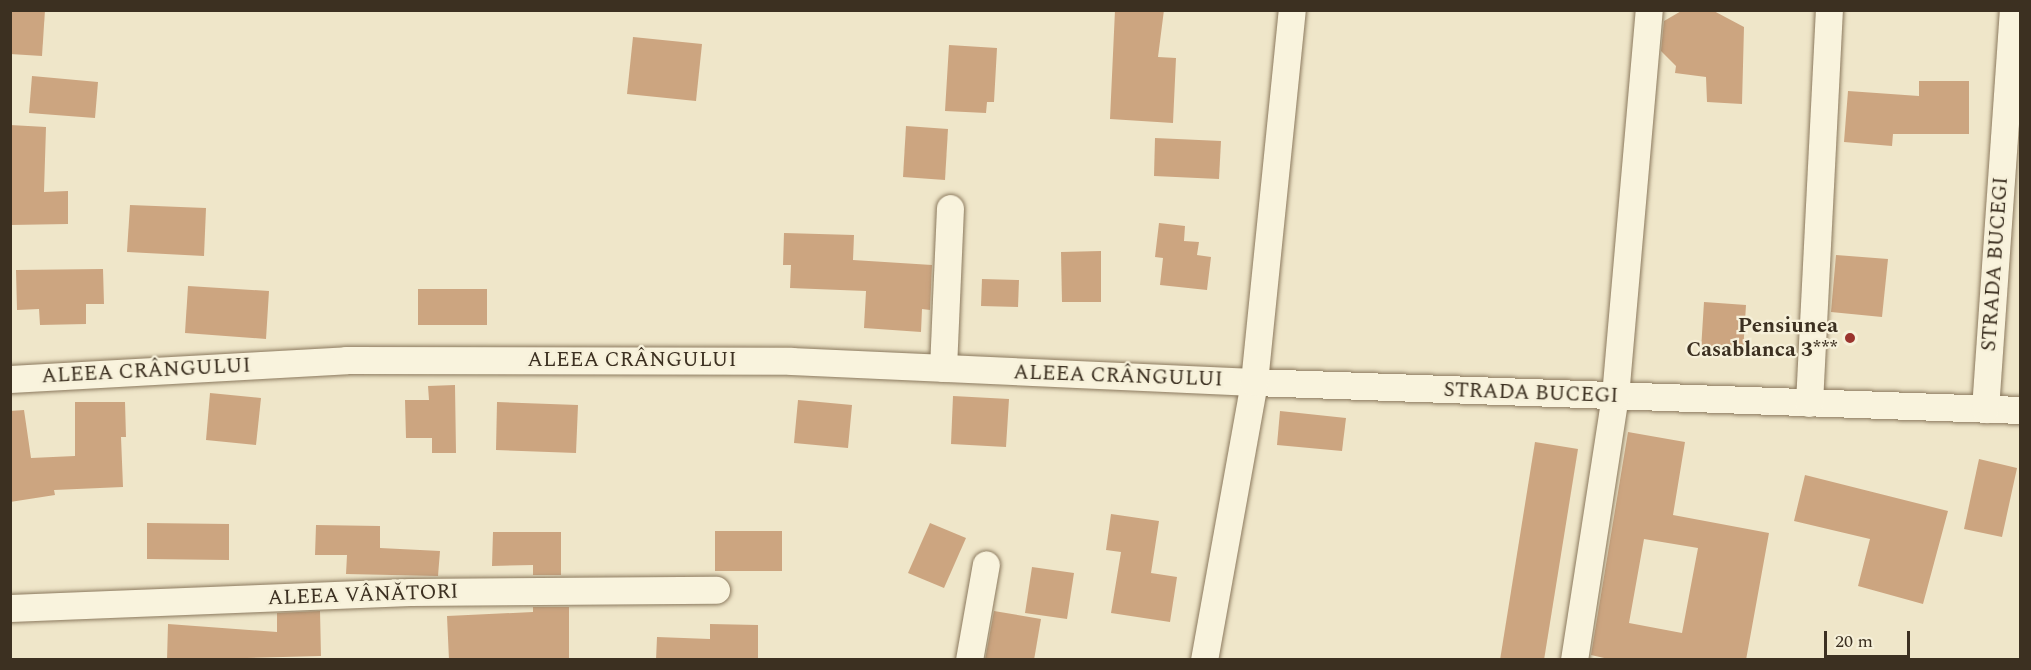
<!DOCTYPE html>
<html>
<head>
<meta charset="utf-8">
<style>
	body { margin:0 }
	#map { position:relative; width:2031px; height:670px; overflow:hidden; background:#efe6c9; font-family:Spectral,serif }
	div>[style] { position:absolute }
	[style*='--x'] { left:calc(var(--x)*1px); top:calc(var(--y)*1px); width:calc(var(--w)*1px); rotate:calc(var(--a)*1deg) }
	.building>* { inset:0; background:#cca580 }
	.roads { filter:drop-shadow(0 0 2px #8b795e) drop-shadow(0 0 2px #8b795e) }
	.street>* { height:27px; margin:-13.5px; padding:0 13.5px; transform-origin:13.5px; border-radius:13.5px; background:#f9f3dd }
	.dots>* { width:16px; height:16px; translate:-50% -50%; box-sizing:border-box; border:3px solid #f6f0d9; border-radius:50% }
	span { translate:-50% -50%; white-space:nowrap; text-align:center; line-height:1.15; -webkit-text-stroke:4.5px #f6f0d9; paint-order:stroke }
	.street-label { font-size:21px; color:#3c3021 }
	.poi-label { font-size:21px; color:#3c3021; font-weight:700 }
	.right { translate:-100% -50%; text-align:right }
	.frame { position:absolute; inset:0; border:12px solid #3c3021; pointer-events:none }
	.scale { position:absolute; left:1824px; top:631px; width:86px; height:27px; box-sizing:border-box; border:3px solid #3c3021; border-top:0; padding-left:8px; font-size:18px; line-height:21px; white-space:nowrap; color:#3c3021; -webkit-text-stroke:4px #f6f0d9; paint-order:stroke }
</style>
</head>
<body>
<div id="map">
	<div class="building">
		<div style="clip-path:polygon(10px 10px,45px 10px,42px 56px,10px 54px)"></div>
		<div style="clip-path:polygon(1115px 10px,1164px 10px,1158px 57px,1176px 58px,1173px 123px,1110px 119px)"></div>
		<div style="clip-path:polygon(1683px 10px,1712px 10px,1744px 27px,1742px 104px,1707px 102px,1706px 77px,1675px 73px,1676px 66px,1661px 51px,1664px 21px)"></div>
		<div style="clip-path:polygon(633px 37px,702px 44px,696px 101px,627px 94px)"></div>
		<div style="clip-path:polygon(949px 45px,997px 48px,994px 102px,987px 102px,986px 113px,945px 111px)"></div>
		<div style="clip-path:polygon(32px 76px,98px 82px,95px 118px,29px 113px)"></div>
		<div style="clip-path:polygon(1919px 81px,1969px 81px,1969px 134px,1893px 134px,1892px 146px,1844px 142px,1848px 91px,1919px 96px)"></div>
		<div style="clip-path:polygon(10px 125px,46px 127px,44px 192px,68px 191px,68px 224px,10px 225px)"></div>
		<div style="clip-path:polygon(906px 126px,948px 129px,945px 180px,903px 177px)"></div>
		<div style="clip-path:polygon(1155px 138px,1221px 141px,1219px 179px,1154px 176px)"></div>
		<div style="clip-path:polygon(130px 205px,206px 208px,204px 256px,127px 252px)"></div>
		<div style="clip-path:polygon(1159px 223px,1185px 226px,1184px 241px,1199px 242px,1197px 255px,1211px 257px,1207px 290px,1160px 285px,1163px 258px,1155px 257px)"></div>
		<div style="clip-path:polygon(784px 233px,854px 235px,853px 260px,932px 265px,930px 310px,922px 309px,921px 332px,864px 328px,866px 291px,790px 288px,791px 265px,783px 265px)"></div>
		<div style="clip-path:polygon(1101px 251px,1101px 302px,1062px 302px,1061px 252px)"></div>
		<div style="clip-path:polygon(1836px 255px,1888px 259px,1882px 317px,1831px 312px)"></div>
		<div style="clip-path:polygon(103px 269px,104px 304px,86px 304px,86px 324px,40px 325px,39px 309px,17px 310px,16px 270px)"></div>
		<div style="clip-path:polygon(982px 279px,1019px 280px,1018px 307px,981px 306px)"></div>
		<div style="clip-path:polygon(188px 286px,269px 291px,266px 339px,185px 333px)"></div>
		<div style="clip-path:polygon(418px 289px,487px 289px,487px 325px,418px 325px)"></div>
		<div style="clip-path:polygon(1704px 302px,1746px 305px,1743px 352px,1701px 350px)"></div>
		<div style="clip-path:polygon(455px 385px,456px 453px,432px 453px,432px 438px,406px 438px,405px 400px,429px 400px,428px 386px)"></div>
		<div style="clip-path:polygon(210px 393px,261px 398px,256px 445px,206px 440px)"></div>
		<div style="clip-path:polygon(953px 396px,1009px 399px,1006px 447px,951px 444px)"></div>
		<div style="clip-path:polygon(798px 400px,852px 405px,848px 448px,794px 443px)"></div>
		<div style="clip-path:polygon(75px 402px,125px 402px,126px 437px,121px 437px,123px 487px,54px 490px,55px 495px,10px 502px,10px 411px,24px 410px,31px 458px,75px 456px)"></div>
		<div style="clip-path:polygon(497px 402px,578px 405px,576px 453px,496px 450px)"></div>
		<div style="clip-path:polygon(1280px 411px,1346px 418px,1342px 451px,1277px 445px)"></div>
		<div style="clip-path:polygon(evenodd,1628px 432px,1685px 442px,1673px 515px,1769px 533px,1746px 660px,1613px 660px,1591px 655px,1628px 432px,1644px 539px,1698px 548px,1682px 633px,1629px 623px,1644px 539px)"></div>
		<div style="clip-path:polygon(1535px 442px,1578px 449px,1544px 660px,1500px 660px)"></div>
		<div style="clip-path:polygon(1979px 459px,2017px 468px,2002px 537px,1964px 529px)"></div>
		<div style="clip-path:polygon(1805px 475px,1948px 511px,1923px 604px,1858px 586px,1870px 539px,1794px 521px)"></div>
		<div style="clip-path:polygon(1111px 514px,1159px 521px,1151px 573px,1177px 577px,1170px 622px,1111px 613px,1121px 552px,1106px 550px)"></div>
		<div style="clip-path:polygon(147px 523px,229px 524px,229px 560px,147px 559px)"></div>
		<div style="clip-path:polygon(930px 523px,966px 538px,944px 588px,908px 573px)"></div>
		<div style="clip-path:polygon(316px 525px,380px 526px,380px 548px,440px 551px,438px 576px,346px 574px,347px 555px,315px 555px)"></div>
		<div style="clip-path:polygon(715px 531px,782px 531px,782px 571px,715px 571px)"></div>
		<div style="clip-path:polygon(493px 532px,561px 532px,561px 575px,533px 575px,533px 565px,492px 566px)"></div>
		<div style="clip-path:polygon(1032px 567px,1074px 573px,1067px 619px,1025px 613px)"></div>
		<div style="clip-path:polygon(533px 607px,569px 607px,569px 660px,449px 660px,447px 616px,533px 612px)"></div>
		<div style="clip-path:polygon(320px 611px,321px 656px,167px 660px,168px 624px,277px 632px,277px 613px)"></div>
		<div style="clip-path:polygon(994px 611px,1041px 619px,1034px 660px,985px 660px)"></div>
		<div style="clip-path:polygon(710px 624px,758px 625px,758px 660px,656px 660px,657px 637px,710px 639px)"></div>
	</div>
	<div class="roads">
		<div class="street">
			<div style="--x:943;--y:368;--w:160;--a:-87.5"></div>
			<div style="--x:10;--y:379;--w:337;--a:-3.2"></div>
			<div style="--x:346;--y:360;--w:445;--a:0.1"></div>
			<div style="--x:791;--y:361;--w:463;--a:2.6"></div>
			<div style="--x:1254;--y:382;--w:767;--a:2.09"></div>
			<div style="--x:1809;--y:403;--w:394;--a:-87.1"></div>
			<div style="--x:1985;--y:409;--w:400;--a:-86"></div>
			<div style="--x:10;--y:608;--w:400;--a:-2.3"></div>
			<div style="--x:410;--y:592;--w:306;--a:-0.4"></div>
			<div style="--x:969;--y:660;--w:97;--a:-80"></div>
			<div style="--x:1204;--y:660;--w:282;--a:-79.8"></div>
			<div style="--x:1254;--y:382;--w:374;--a:-84.2"></div>
			<div style="--x:1574;--y:660;--w:267;--a:-81.2"></div>
			<div style="--x:1615;--y:396;--w:387;--a:-85"></div>
		</div>
	</div>
	<div class="dots">
		<div style="left:1850px;top:338px;background:#9a342e"></div>
	</div>
	<div class="street-label">
		<span style="left:1995px;top:264px;rotate:-86deg">STRADA BUCEGI</span>
		<span style="left:632px;top:360px">ALEEA CRÂNGULUI</span>
		<span style="left:146px;top:371px;rotate:-3deg">ALEEA CRÂNGULUI</span>
		<span style="left:1118px;top:376px;rotate:2deg">ALEEA CRÂNGULUI</span>
		<span style="left:1531px;top:393px;rotate:2deg">STRADA BUCEGI</span>
		<span style="left:363px;top:595px;rotate:-2deg">ALEEA VÂNĂTORI</span>
	</div>
	<div class="poi-label">
		<span class="right" style="left:1838px;top:338px">Pensiunea<br>Casablanca 3***</span>
	</div>
	<div class="frame"></div>
	<div class="scale">20 m</div>
</div>
</body>
</html>
